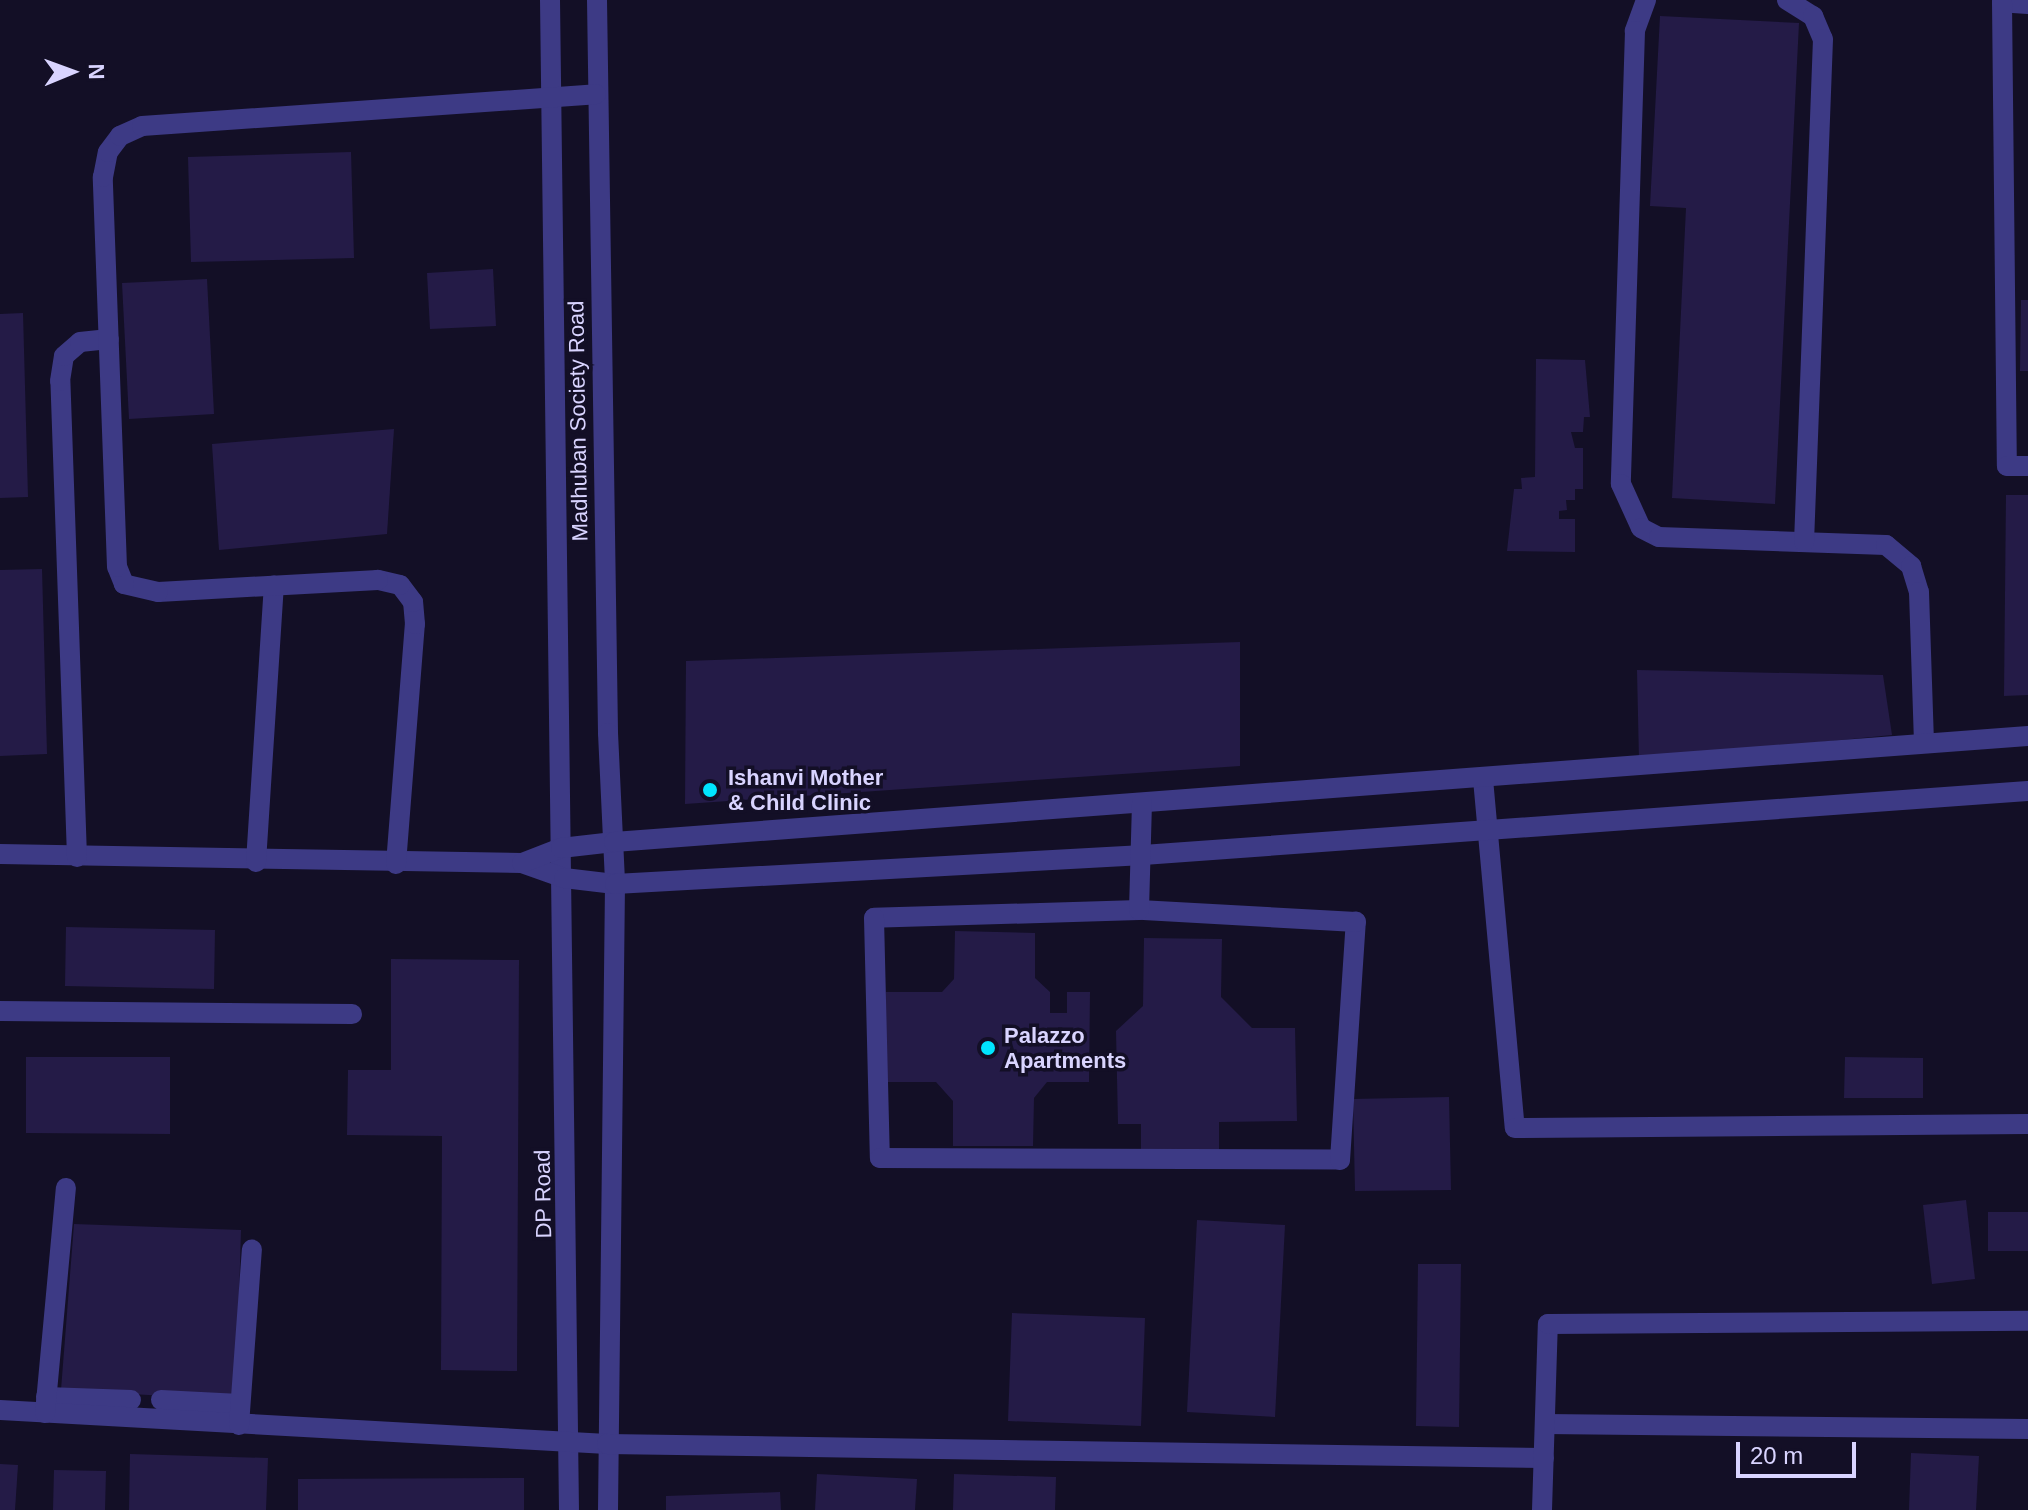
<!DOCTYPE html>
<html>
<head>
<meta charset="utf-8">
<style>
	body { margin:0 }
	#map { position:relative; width:2028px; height:1510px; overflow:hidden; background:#130f26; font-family:Helvetica,sans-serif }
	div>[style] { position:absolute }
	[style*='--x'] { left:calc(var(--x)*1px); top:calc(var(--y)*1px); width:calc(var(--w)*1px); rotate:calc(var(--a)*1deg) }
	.building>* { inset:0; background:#241b47 }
	.minor>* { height:20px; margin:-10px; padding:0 10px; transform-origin:10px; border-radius:10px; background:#3d3a85 }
	.dots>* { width:22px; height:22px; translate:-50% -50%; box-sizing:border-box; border:4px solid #130f26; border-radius:50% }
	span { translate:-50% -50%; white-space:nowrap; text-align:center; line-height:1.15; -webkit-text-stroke:7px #130f26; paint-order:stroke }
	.street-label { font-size:22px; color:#d9d4ff }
	.poi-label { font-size:22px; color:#d9d4ff; font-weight:700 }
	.left { translate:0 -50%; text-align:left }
	.north { position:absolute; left:32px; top:32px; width:80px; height:80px; -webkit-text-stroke:6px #130f26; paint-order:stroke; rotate:89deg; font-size:22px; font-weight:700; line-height:32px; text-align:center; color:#d9d4ff }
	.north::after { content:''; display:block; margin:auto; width:28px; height:36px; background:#d9d4ff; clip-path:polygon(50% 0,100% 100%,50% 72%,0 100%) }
	.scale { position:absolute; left:1736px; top:1442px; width:120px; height:36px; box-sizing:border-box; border:4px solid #d9d4ff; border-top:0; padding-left:10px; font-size:24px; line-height:28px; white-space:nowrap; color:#d9d4ff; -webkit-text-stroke:6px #130f26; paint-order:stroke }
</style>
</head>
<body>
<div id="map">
	<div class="building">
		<div style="clip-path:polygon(1660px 16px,1799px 23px,1775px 504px,1672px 498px,1686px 208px,1650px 206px)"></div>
		<div style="clip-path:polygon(351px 152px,354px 258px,191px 262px,188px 157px)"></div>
		<div style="clip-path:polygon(493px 269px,496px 326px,430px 329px,427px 273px)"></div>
		<div style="clip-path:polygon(207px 279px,214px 414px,129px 419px,122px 283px)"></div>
		<div style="clip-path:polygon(2021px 300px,2028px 300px,2028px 371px,2020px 371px)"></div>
		<div style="clip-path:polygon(23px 313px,28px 497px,0 498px,0 314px)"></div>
		<div style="clip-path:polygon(1536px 359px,1585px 360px,1590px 417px,1584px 417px,1583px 432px,1571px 432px,1575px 448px,1583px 448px,1583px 489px,1575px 489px,1575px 500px,1566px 500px,1567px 510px,1559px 511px,1559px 519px,1575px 519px,1575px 552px,1507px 551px,1514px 489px,1522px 489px,1521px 478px,1535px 477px)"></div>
		<div style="clip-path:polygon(394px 429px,387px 534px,219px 550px,212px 444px)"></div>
		<div style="clip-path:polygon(2006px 495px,2028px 495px,2028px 695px,2004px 696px)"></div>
		<div style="clip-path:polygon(42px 569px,47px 754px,0 756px,0 570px)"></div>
		<div style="clip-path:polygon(1240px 642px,1240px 766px,685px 804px,686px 661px)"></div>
		<div style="clip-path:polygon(1637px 670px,1883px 675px,1892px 735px,1639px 760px)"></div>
		<div style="clip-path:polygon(66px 927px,215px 930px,214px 989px,65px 986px)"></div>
		<div style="clip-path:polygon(955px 931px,1035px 933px,1035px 978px,1050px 992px,1050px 1013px,1067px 1013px,1067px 992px,1090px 992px,1089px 1082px,1047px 1082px,1034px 1098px,1033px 1146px,953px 1146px,953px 1101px,936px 1082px,886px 1082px,886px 992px,942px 992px,954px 979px)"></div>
		<div style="clip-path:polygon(1144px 938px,1222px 939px,1221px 997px,1252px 1028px,1295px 1028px,1297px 1121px,1219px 1122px,1219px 1153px,1141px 1151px,1141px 1124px,1118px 1124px,1116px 1031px,1143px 1006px)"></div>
		<div style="clip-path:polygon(391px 959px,519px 960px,517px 1371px,441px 1370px,442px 1136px,347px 1135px,348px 1070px,391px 1070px)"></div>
		<div style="clip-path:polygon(26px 1057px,170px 1057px,170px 1134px,26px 1133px)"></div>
		<div style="clip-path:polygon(1845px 1057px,1923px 1058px,1923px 1098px,1844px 1098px)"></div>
		<div style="clip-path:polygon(1449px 1097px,1451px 1190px,1355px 1191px,1353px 1099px)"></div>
		<div style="clip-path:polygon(1966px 1200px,1975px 1279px,1932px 1284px,1923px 1205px)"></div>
		<div style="clip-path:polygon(1988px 1212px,2028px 1212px,2028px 1251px,1988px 1251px)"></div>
		<div style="clip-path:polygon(1197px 1220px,1285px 1225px,1275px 1417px,1187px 1412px)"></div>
		<div style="clip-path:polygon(74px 1224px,241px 1230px,236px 1400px,61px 1390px)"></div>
		<div style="clip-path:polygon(1418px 1264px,1461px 1264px,1459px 1427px,1416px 1426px)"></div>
		<div style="clip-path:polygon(1012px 1313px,1145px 1318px,1141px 1426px,1008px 1421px)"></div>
		<div style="clip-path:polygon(1911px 1453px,1979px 1456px,1976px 1510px,1909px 1510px)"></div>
		<div style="clip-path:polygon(130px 1454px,268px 1458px,266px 1510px,129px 1510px)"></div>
		<div style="clip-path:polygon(0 1464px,18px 1465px,15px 1510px,0 1510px)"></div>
		<div style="clip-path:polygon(54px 1470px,106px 1471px,105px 1510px,53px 1510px)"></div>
		<div style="clip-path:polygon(817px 1474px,917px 1479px,915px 1510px,815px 1510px)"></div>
		<div style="clip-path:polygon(954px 1474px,1056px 1477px,1055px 1510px,953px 1510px)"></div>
		<div style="clip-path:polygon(524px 1478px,524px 1510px,298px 1510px,298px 1479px)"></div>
		<div style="clip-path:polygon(780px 1492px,781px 1510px,666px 1510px,666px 1496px)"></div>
	</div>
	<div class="minor">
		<div style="--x:550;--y:0;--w:1510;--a:89.28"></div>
		<div style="--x:597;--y:0;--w:733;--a:89.14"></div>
		<div style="--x:608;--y:733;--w:151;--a:87.3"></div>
		<div style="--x:615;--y:884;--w:626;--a:90.64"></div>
		<div style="--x:1646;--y:0;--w:33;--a:110"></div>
		<div style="--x:1635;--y:31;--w:453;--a:91.8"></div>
		<div style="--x:1621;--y:484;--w:48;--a:65.6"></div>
		<div style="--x:1641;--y:528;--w:20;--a:27"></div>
		<div style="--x:1659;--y:537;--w:227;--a:2"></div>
		<div style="--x:1886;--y:545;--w:33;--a:40"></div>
		<div style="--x:1911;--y:566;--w:27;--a:73"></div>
		<div style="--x:1919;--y:592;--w:151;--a:88.1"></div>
		<div style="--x:1787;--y:0;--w:31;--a:32"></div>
		<div style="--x:1813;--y:16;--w:25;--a:67"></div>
		<div style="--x:1823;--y:39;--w:503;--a:92.16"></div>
		<div style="--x:2028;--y:4;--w:26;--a:-176"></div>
		<div style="--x:2002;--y:2;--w:464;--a:89.4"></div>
		<div style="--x:2007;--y:466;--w:21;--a:0"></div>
		<div style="--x:1483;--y:779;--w:350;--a:84.8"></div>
		<div style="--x:1515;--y:1128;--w:513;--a:-0.45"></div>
		<div style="--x:0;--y:854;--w:522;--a:0.99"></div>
		<div style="--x:522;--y:863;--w:45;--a:19.7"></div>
		<div style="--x:564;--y:878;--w:51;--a:6.7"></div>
		<div style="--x:615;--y:884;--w:529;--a:-3.14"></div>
		<div style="--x:1143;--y:855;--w:887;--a:-4.14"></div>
		<div style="--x:77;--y:857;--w:476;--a:-92"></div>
		<div style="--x:60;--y:381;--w:25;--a:-81"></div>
		<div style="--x:64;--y:356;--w:21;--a:-41"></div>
		<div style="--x:80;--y:342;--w:29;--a:-6"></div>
		<div style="--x:256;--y:862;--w:277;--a:-86.3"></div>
		<div style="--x:522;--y:863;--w:42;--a:-21"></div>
		<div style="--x:561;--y:848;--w:53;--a:-6.5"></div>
		<div style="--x:614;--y:842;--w:1418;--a:-4.29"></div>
		<div style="--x:396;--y:864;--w:241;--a:-85.5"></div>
		<div style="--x:415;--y:624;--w:22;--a:-95"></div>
		<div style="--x:413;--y:602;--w:21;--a:-127"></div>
		<div style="--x:400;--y:585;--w:23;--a:-167"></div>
		<div style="--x:378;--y:580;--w:220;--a:176.9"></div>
		<div style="--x:158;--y:592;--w:35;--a:-167"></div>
		<div style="--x:124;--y:584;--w:18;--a:-112"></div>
		<div style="--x:117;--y:567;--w:390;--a:-92.1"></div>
		<div style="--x:103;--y:177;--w:25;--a:-79"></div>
		<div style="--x:108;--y:152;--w:20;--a:-53"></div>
		<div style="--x:120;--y:136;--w:24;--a:-24"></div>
		<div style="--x:142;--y:126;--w:455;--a:-4"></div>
		<div style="--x:1139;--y:910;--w:265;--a:178.3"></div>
		<div style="--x:874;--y:918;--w:240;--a:88.6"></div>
		<div style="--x:880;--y:1158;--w:460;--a:0.2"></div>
		<div style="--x:1340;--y:1160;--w:239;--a:-86.2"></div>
		<div style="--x:1356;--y:922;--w:217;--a:-176.8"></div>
		<div style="--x:1139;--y:910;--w:107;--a:-88.4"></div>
		<div style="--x:0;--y:1011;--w:352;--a:0.5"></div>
		<div style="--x:46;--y:1397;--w:85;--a:2"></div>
		<div style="--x:161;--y:1400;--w:79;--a:2.9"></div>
		<div style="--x:0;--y:1410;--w:608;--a:3.21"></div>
		<div style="--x:607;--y:1444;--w:937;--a:0.86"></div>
		<div style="--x:45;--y:1413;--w:226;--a:-84.7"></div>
		<div style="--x:1545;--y:1424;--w:483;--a:0.6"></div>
		<div style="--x:239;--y:1425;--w:176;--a:-85.8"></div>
		<div style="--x:1542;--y:1510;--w:186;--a:-88.2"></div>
		<div style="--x:1548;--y:1324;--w:480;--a:-0.4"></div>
	</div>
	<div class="dots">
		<div style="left:710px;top:790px;background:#00e5ff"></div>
		<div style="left:988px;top:1048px;background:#00e5ff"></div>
	</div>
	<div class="street-label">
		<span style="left:578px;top:421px;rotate:-91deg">Madhuban Society Road</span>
		<span style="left:543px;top:1194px;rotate:-91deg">DP Road</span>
	</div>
	<div class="poi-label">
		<span class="left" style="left:728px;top:790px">Ishanvi Mother<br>&amp; Child Clinic</span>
		<span class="left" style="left:1004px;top:1048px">Palazzo<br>Apartments</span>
	</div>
	<div class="north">N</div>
	<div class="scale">20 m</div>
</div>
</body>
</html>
